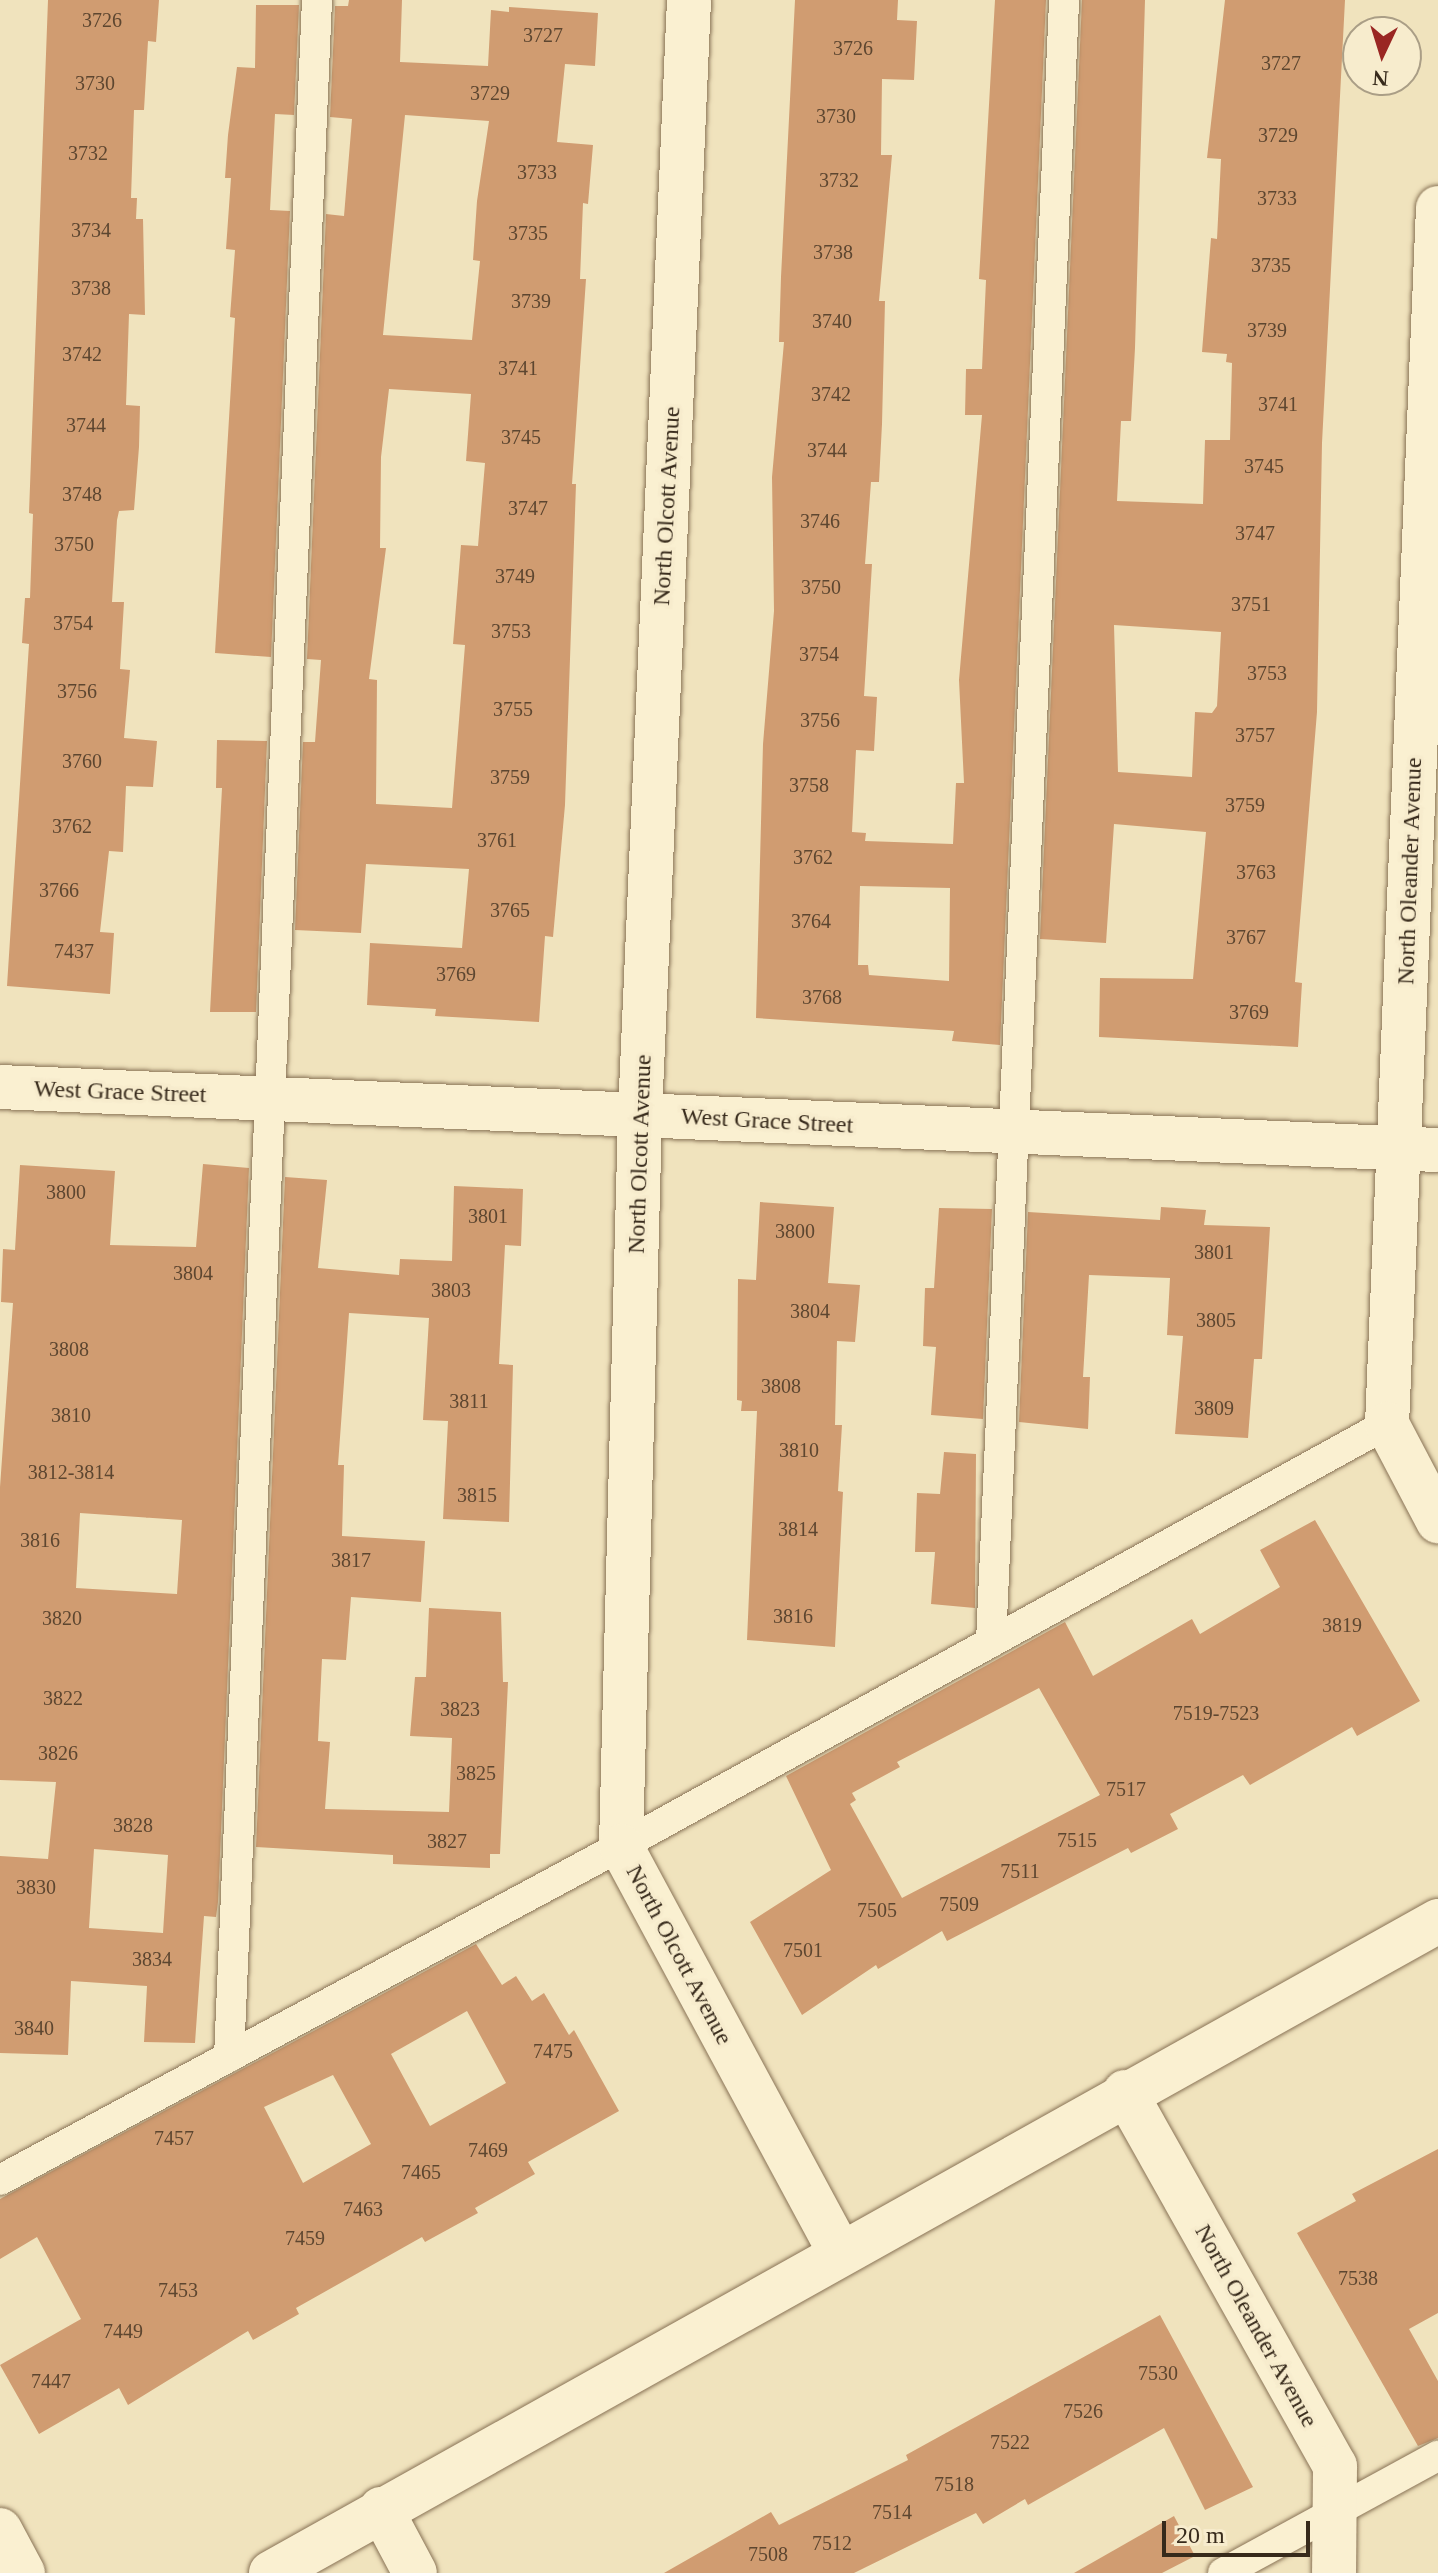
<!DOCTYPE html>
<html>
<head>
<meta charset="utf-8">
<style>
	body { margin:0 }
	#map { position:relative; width:1438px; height:2573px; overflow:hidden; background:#f0e3bd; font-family:"Times New Roman",serif }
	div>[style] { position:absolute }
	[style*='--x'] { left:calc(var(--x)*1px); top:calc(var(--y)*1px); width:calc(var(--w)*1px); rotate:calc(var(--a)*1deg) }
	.building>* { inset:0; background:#d09c71 }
	.roads { filter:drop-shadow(0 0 2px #897356) drop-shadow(0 0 2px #897356) }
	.service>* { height:30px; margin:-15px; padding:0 15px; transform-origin:15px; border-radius:15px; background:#faf0d1 }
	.minor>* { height:44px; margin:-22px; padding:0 22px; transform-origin:22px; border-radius:22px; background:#faf0d1 }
	.secondary>* { height:44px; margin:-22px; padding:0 22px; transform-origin:22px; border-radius:22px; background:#faf0d1 }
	span { translate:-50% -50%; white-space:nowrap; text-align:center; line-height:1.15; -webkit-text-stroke:7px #f7eccd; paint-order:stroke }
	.number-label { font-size:20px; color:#5d4630 }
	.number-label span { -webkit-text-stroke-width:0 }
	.street-label { font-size:24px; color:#372a1b }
	.north { position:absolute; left:1342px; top:16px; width:80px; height:80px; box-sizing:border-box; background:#f7eccd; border:2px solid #aa9e86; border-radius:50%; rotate:184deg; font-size:22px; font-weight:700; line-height:32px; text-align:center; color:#372a1b }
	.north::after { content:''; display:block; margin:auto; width:28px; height:36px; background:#9a2723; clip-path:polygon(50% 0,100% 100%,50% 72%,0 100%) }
	.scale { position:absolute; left:1162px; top:2521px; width:148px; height:36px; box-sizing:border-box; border:4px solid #372a1b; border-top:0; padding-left:10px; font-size:24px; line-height:28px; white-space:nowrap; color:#372a1b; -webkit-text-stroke:6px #f7eccd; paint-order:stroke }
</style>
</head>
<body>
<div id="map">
	<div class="building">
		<div style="clip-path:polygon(48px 0,159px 0,156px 42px,148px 41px,144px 110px,134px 110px,131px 198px,137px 198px,136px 219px,143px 219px,145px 315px,129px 314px,126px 405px,140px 406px,139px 447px,134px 510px,119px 511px,117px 520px,112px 602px,124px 602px,120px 669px,130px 670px,124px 738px,157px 741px,153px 787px,126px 786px,123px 852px,109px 851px,100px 932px,114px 933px,110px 994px,7px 986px,29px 644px,22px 643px,25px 598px,30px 598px,33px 514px,29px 513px)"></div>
		<div style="clip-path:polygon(evenodd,349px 0,402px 0,400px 62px,488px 66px,491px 10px,509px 12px,509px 7px,598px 13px,595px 66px,565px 64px,557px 142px,593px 145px,588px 204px,583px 203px,580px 279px,586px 279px,572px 484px,576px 484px,565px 805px,553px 937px,545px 936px,539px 1022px,435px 1016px,436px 1009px,367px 1005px,370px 943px,462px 948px,469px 869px,366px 864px,361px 933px,295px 930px,303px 742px,315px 742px,321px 660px,307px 659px,326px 214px,344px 216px,352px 119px,330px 117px,335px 6px,348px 6px,349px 0,405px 115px,489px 121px,477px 201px,473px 260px,480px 261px,472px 340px,383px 335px,405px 115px,349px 0,389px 389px,471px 394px,466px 461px,485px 463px,478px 546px,461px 545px,453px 644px,465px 645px,452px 808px,376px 804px,377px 680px,369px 679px,386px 548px,380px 548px,381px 457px,389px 389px)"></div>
		<div style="clip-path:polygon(evenodd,795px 0,898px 0,897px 20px,917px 21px,914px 80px,882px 79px,881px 155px,892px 155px,879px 301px,885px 301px,882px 424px,879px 482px,871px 482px,865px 564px,872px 564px,864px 696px,877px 697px,874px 751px,856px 750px,852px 832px,866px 833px,865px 841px,953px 844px,956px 783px,964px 783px,959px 680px,982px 415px,965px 415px,966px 369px,982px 369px,986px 280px,979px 279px,995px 0,1046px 0,1000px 1045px,952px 1041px,954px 1031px,756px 1018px,763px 744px,774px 611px,772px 477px,784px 342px,779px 342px,781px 277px,795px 0,860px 886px,950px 888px,949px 981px,869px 975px,868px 965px,858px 965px,860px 886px)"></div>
		<div style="clip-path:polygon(evenodd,1082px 0,1145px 0,1135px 348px,1131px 421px,1121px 421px,1117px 501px,1203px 504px,1205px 440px,1230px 440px,1232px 363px,1226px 362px,1227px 354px,1202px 352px,1211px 238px,1217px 239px,1221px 159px,1207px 158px,1225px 0,1345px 0,1322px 443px,1317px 712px,1295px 982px,1302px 983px,1298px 1047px,1099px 1037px,1100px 978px,1193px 979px,1206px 832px,1114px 824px,1106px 943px,1040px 939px,1082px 0,1114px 625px,1221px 632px,1217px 706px,1212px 713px,1195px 712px,1192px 777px,1118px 772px,1114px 625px)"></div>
		<div style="clip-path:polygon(256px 5px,299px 5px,294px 115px,275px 114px,270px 210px,290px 211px,271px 657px,215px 653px,235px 318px,230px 317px,235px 250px,226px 249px,231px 178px,225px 178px,228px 135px,237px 67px,255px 68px)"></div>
		<div style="clip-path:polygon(217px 740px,267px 741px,256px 1012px,210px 1012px,222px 788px,216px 788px)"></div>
		<div style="clip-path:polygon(evenodd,203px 1164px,249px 1168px,218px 1902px,216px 1917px,204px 1916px,195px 2043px,144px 2042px,147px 1986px,71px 1981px,68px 2055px,0 2053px,0 1856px,48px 1859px,56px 1782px,0 1780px,0 1487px,13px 1303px,1px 1302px,3px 1249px,15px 1250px,20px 1165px,115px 1171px,110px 1245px,196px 1247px,203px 1164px,80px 1513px,182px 1520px,177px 1594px,76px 1588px,80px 1513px,203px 1164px,94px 1849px,168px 1855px,163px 1933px,89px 1928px,94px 1849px)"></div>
		<div style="clip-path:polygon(285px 1177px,327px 1180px,318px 1268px,399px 1275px,400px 1259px,452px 1261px,454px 1186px,523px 1189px,521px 1246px,505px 1245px,499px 1364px,513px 1365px,509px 1522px,443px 1519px,448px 1421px,423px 1420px,429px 1318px,349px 1313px,338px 1465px,344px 1465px,342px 1536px,425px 1541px,421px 1602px,351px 1597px,346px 1660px,322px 1659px,318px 1741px,330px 1742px,325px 1809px,449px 1812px,452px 1738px,410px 1736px,415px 1677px,426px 1677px,429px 1608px,501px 1612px,503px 1682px,508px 1682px,500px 1854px,490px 1854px,490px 1868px,393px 1864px,393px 1855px,256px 1847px)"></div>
		<div style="clip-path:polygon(760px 1202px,834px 1207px,828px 1283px,860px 1285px,855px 1342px,837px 1341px,835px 1425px,842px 1425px,838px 1491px,843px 1492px,835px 1647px,747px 1640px,757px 1411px,741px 1411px,742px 1401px,737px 1400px,738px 1279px,756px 1280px)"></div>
		<div style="clip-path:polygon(1161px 1207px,1206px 1210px,1204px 1225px,1270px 1227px,1262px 1359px,1254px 1359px,1248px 1438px,1175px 1434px,1183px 1336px,1167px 1335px,1170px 1278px,1089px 1275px,1083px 1377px,1090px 1377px,1088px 1429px,1019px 1422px,1028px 1212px,1160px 1220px)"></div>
		<div style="clip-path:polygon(939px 1208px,992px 1209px,983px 1419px,931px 1415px,936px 1347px,923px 1346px,925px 1288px,934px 1288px)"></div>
		<div style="clip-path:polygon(944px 1452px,976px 1454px,975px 1608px,931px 1604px,935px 1552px,915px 1552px,917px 1493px,940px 1494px)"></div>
		<div style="clip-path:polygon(evenodd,1315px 1520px,1420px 1701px,1357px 1736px,1352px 1727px,1250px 1785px,1243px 1775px,1170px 1814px,1178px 1829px,1131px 1853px,1128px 1848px,947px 1941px,942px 1931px,878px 1969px,876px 1965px,802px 2015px,750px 1922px,831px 1870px,786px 1776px,1065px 1622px,1093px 1676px,1192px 1619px,1200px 1634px,1280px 1587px,1260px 1550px,1315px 1520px,1039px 1688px,1100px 1795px,902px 1898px,850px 1804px,856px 1800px,852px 1793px,900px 1767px,897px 1762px,1039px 1688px)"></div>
		<div style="clip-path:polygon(evenodd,476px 1944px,502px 1985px,516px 1976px,532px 2001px,544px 1993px,569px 2035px,574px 2030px,619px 2111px,528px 2162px,535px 2174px,475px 2208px,478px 2213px,425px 2242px,422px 2237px,296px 2308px,299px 2314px,253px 2340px,248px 2331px,128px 2405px,119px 2388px,39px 2434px,0 2365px,81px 2319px,37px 2237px,0 2259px,0 2199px,476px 1944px,467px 2011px,506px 2083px,430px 2126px,391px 2054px,467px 2011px,476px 1944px,333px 2075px,371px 2144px,303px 2183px,264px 2107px,333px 2075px)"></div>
		<div style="clip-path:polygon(1438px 2149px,1438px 2313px,1409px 2329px,1438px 2381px,1438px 2438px,1418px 2446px,1297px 2233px,1356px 2201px,1352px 2194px)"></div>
		<div style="clip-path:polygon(1160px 2315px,1253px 2487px,1205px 2510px,1164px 2428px,1028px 2505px,1025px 2499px,983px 2524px,976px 2513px,854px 2573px,664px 2573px,771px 2512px,779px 2525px,908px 2460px,906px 2455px)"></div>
		<div style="clip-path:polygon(1174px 2516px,1195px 2556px,1162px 2573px,1074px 2573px)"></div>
	</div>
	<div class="roads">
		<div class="service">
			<div style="--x:991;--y:1642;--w:1644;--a:-87.45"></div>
			<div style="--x:229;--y:2057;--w:2059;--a:-87.55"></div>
			<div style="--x:0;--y:2180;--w:705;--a:-28.27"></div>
			<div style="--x:621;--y:1846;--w:875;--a:-28.85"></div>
			<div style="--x:1223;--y:2573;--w:245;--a:-28.6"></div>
		</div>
		<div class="minor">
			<div style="--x:689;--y:0;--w:1116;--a:92.52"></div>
			<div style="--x:640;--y:1115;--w:731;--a:91.49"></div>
			<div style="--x:621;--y:1846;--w:462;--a:61.7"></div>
			<div style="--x:1438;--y:208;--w:1217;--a:92.4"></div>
			<div style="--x:1387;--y:1424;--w:110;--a:62.3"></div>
			<div style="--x:0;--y:1087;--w:1439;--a:2.51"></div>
			<div style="--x:1125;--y:2092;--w:429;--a:60.7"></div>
			<div style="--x:1335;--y:2466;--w:107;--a:90.5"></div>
			<div style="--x:381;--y:2509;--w:72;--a:62"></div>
			<div style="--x:0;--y:2530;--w:49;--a:61.9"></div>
		</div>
		<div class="secondary">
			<div style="--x:271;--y:2573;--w:1337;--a:-29.19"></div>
		</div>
	</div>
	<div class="number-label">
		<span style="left:102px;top:20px">3726</span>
		<span style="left:543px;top:35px">3727</span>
		<span style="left:853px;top:48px">3726</span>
		<span style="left:1281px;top:63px">3727</span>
		<span style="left:95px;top:83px">3730</span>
		<span style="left:490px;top:93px">3729</span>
		<span style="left:836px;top:116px">3730</span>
		<span style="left:1278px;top:135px">3729</span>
		<span style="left:88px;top:153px">3732</span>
		<span style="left:537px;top:172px">3733</span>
		<span style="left:839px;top:180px">3732</span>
		<span style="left:1277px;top:198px">3733</span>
		<span style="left:91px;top:230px">3734</span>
		<span style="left:528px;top:233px">3735</span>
		<span style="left:833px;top:252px">3738</span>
		<span style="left:1271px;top:265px">3735</span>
		<span style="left:91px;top:288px">3738</span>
		<span style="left:531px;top:301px">3739</span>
		<span style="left:832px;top:321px">3740</span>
		<span style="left:1267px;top:330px">3739</span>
		<span style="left:82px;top:354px">3742</span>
		<span style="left:518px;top:368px">3741</span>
		<span style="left:831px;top:394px">3742</span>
		<span style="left:1278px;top:404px">3741</span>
		<span style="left:86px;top:425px">3744</span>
		<span style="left:521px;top:437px">3745</span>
		<span style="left:827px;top:450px">3744</span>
		<span style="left:1264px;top:466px">3745</span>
		<span style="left:82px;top:494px">3748</span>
		<span style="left:528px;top:508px">3747</span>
		<span style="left:820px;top:521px">3746</span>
		<span style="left:1255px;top:533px">3747</span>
		<span style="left:74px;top:544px">3750</span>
		<span style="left:515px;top:576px">3749</span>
		<span style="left:821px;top:587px">3750</span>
		<span style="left:1251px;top:604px">3751</span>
		<span style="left:73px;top:623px">3754</span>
		<span style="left:511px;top:631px">3753</span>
		<span style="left:819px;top:654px">3754</span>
		<span style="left:1267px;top:673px">3753</span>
		<span style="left:77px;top:691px">3756</span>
		<span style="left:513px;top:709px">3755</span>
		<span style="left:820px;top:720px">3756</span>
		<span style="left:1255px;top:735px">3757</span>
		<span style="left:82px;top:761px">3760</span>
		<span style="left:510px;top:777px">3759</span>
		<span style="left:809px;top:785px">3758</span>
		<span style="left:1245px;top:805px">3759</span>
		<span style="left:72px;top:826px">3762</span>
		<span style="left:497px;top:840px">3761</span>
		<span style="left:813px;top:857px">3762</span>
		<span style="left:1256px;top:872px">3763</span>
		<span style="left:59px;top:890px">3766</span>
		<span style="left:510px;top:910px">3765</span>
		<span style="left:811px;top:921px">3764</span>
		<span style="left:1246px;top:937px">3767</span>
		<span style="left:74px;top:951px">7437</span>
		<span style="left:456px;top:974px">3769</span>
		<span style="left:822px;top:997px">3768</span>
		<span style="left:1249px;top:1012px">3769</span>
		<span style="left:66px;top:1192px">3800</span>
		<span style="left:488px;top:1216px">3801</span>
		<span style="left:795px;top:1231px">3800</span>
		<span style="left:1214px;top:1252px">3801</span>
		<span style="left:193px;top:1273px">3804</span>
		<span style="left:451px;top:1290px">3803</span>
		<span style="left:810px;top:1311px">3804</span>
		<span style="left:1216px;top:1320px">3805</span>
		<span style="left:69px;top:1349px">3808</span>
		<span style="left:781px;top:1386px">3808</span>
		<span style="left:469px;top:1401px">3811</span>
		<span style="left:1214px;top:1408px">3809</span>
		<span style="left:71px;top:1415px">3810</span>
		<span style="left:799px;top:1450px">3810</span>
		<span style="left:71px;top:1472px">3812-3814</span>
		<span style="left:477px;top:1495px">3815</span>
		<span style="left:798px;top:1529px">3814</span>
		<span style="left:40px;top:1540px">3816</span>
		<span style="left:351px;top:1560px">3817</span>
		<span style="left:793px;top:1616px">3816</span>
		<span style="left:62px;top:1618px">3820</span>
		<span style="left:1342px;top:1625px">3819</span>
		<span style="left:63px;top:1698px">3822</span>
		<span style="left:460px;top:1709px">3823</span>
		<span style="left:1216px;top:1713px">7519-7523</span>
		<span style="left:58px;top:1753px">3826</span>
		<span style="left:476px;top:1773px">3825</span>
		<span style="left:1126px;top:1789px">7517</span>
		<span style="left:133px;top:1825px">3828</span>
		<span style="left:1077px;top:1840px">7515</span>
		<span style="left:447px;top:1841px">3827</span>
		<span style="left:1020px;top:1871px">7511</span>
		<span style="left:36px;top:1887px">3830</span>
		<span style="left:959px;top:1904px">7509</span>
		<span style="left:877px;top:1910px">7505</span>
		<span style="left:803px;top:1950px">7501</span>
		<span style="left:152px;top:1959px">3834</span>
		<span style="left:34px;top:2028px">3840</span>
		<span style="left:553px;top:2051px">7475</span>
		<span style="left:174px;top:2138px">7457</span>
		<span style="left:488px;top:2150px">7469</span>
		<span style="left:421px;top:2172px">7465</span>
		<span style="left:363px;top:2209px">7463</span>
		<span style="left:305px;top:2238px">7459</span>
		<span style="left:1358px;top:2278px">7538</span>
		<span style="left:178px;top:2290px">7453</span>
		<span style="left:123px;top:2331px">7449</span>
		<span style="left:1158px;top:2373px">7530</span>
		<span style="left:51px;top:2381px">7447</span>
		<span style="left:1083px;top:2411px">7526</span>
		<span style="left:1010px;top:2442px">7522</span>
		<span style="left:954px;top:2484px">7518</span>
		<span style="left:892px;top:2512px">7514</span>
		<span style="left:832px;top:2543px">7512</span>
		<span style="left:768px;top:2554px">7508</span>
	</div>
	<div class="street-label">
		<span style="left:667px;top:506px;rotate:-87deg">North Olcott Avenue</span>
		<span style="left:1410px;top:871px;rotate:-88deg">North Oleander Avenue</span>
		<span style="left:120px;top:1092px;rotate:2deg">West Grace Street</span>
		<span style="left:767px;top:1121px;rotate:3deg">West Grace Street</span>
		<span style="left:640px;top:1154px;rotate:-88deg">North Olcott Avenue</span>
		<span style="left:679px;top:1955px;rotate:62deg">North Olcott Avenue</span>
		<span style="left:1256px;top:2326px;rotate:61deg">North Oleander Avenue</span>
	</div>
	<div class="north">N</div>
	<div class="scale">20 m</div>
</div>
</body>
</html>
